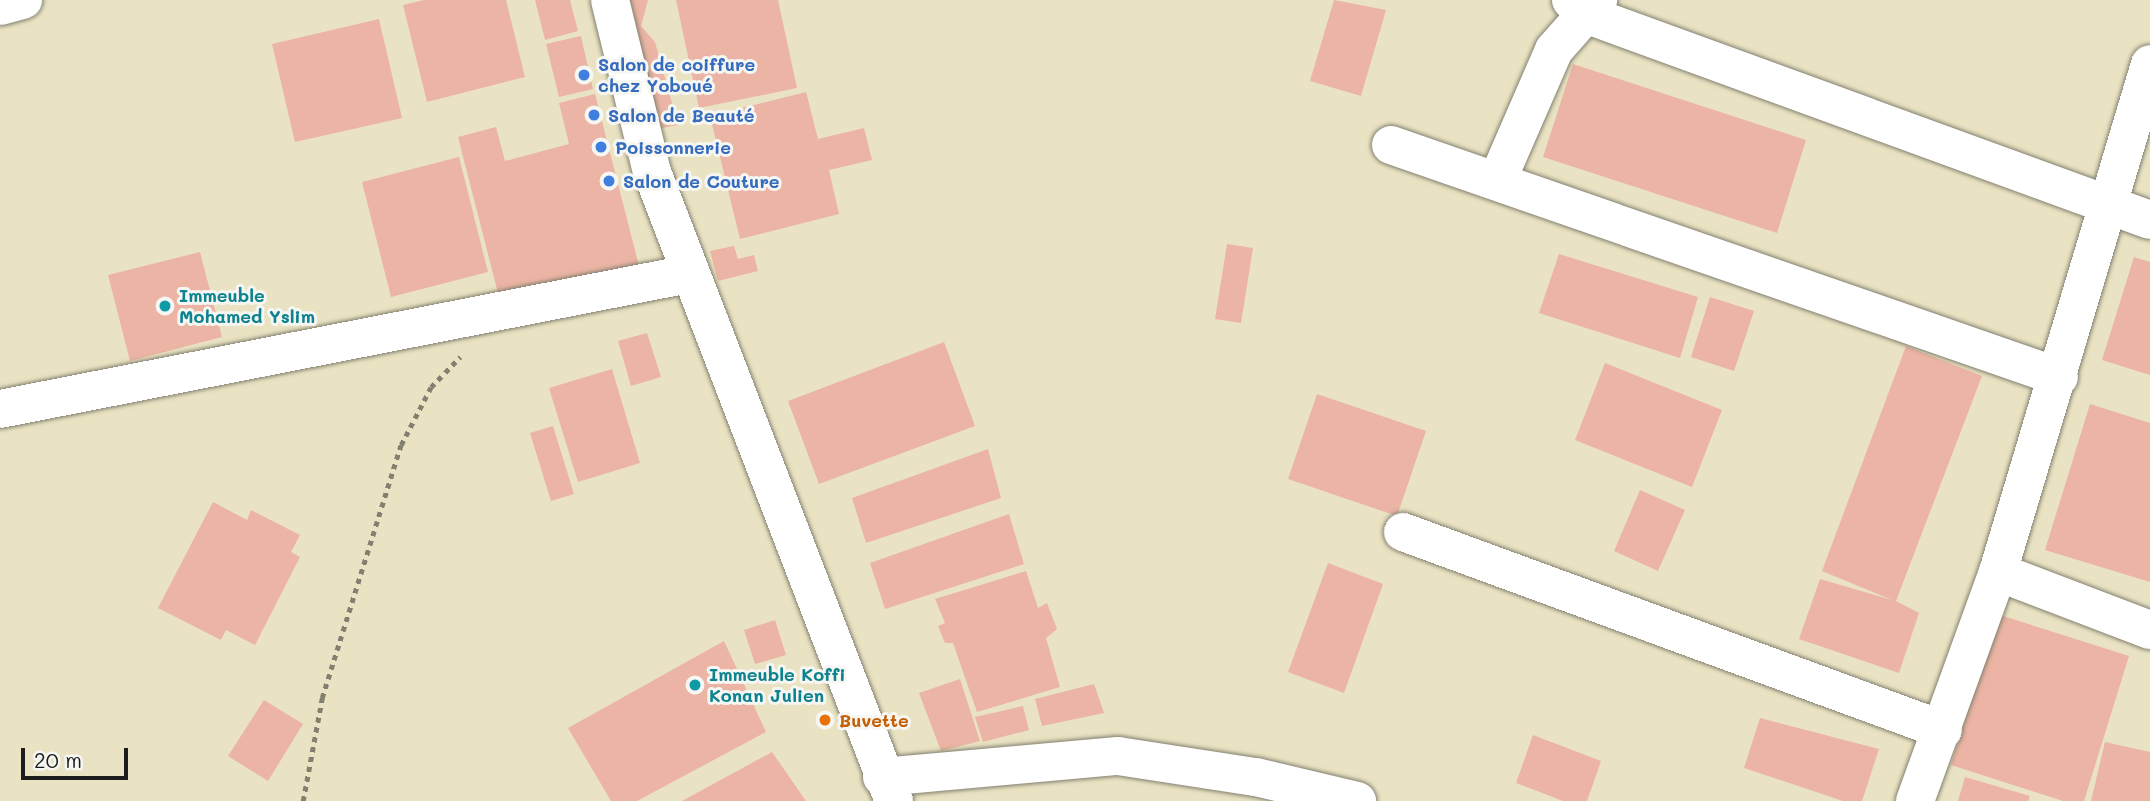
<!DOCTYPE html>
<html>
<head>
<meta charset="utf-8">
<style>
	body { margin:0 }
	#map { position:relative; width:2150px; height:801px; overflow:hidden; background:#eae3c3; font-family:Mali,sans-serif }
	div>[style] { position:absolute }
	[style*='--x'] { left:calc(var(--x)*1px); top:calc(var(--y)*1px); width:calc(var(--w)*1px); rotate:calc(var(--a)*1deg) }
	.building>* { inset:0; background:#ebb4a4 }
	.path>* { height:4.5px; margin-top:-2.25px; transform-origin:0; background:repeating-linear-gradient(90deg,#838070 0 5px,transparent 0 10px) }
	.roads { filter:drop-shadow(0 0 2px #838070) drop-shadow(0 0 2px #838070) }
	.minor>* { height:38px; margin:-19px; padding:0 19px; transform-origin:19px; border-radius:19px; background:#fff }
	.dots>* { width:19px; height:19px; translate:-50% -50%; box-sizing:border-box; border:4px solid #f6f6f2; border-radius:50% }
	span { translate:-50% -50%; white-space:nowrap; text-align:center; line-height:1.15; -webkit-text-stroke:6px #f6f6f2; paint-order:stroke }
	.shop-label { font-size:18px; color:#366cbe; font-weight:700 }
	.left { translate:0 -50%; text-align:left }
	.culture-label { font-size:18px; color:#0d838f; font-weight:700 }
	.food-label { font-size:18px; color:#c56008; font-weight:700 }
	.scale { position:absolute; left:21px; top:748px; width:107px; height:32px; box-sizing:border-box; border:4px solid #1c1c1c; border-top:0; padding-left:9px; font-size:21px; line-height:24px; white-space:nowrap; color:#1c1c1c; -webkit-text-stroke:5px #f6f6f2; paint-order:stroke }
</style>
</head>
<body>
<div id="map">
	<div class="building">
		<div style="clip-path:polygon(424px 0,506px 0,525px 77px,427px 102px,403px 5px)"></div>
		<div style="clip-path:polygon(535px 0,570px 0,578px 31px,545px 40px)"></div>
		<div style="clip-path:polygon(626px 0,648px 0,641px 26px,655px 42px,678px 125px,657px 129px)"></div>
		<div style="clip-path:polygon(676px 0,778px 0,797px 88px,699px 108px)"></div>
		<div style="clip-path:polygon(1334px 0,1386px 10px,1361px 96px,1310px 81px)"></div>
		<div style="clip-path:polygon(379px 19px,402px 118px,295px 142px,272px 44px)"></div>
		<div style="clip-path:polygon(581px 36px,593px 89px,559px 97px,546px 44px)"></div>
		<div style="clip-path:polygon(1573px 64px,1806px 140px,1777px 233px,1543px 157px)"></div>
		<div style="clip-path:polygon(806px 92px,818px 139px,864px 128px,872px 160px,829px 170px,839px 214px,740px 239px,710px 116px)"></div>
		<div style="clip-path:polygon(595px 94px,639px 266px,500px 301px,458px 137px,496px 127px,505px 161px,569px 144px,559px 103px)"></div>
		<div style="clip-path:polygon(459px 157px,488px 272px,391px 297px,362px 182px)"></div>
		<div style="clip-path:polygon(1227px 244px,1253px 248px,1241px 323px,1215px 319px)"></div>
		<div style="clip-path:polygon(734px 246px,738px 259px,754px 255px,758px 271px,718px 281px,710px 251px)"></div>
		<div style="clip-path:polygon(200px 252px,222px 337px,130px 361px,108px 275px)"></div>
		<div style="clip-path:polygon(1559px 254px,1698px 297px,1680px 358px,1539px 313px)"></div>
		<div style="clip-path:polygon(2134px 257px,2150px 262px,2150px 375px,2102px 360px)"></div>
		<div style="clip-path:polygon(1710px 297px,1754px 311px,1734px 371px,1691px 357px)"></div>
		<div style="clip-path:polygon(647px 333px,661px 377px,631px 386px,618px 341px)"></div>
		<div style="clip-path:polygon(944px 342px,975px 426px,819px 484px,788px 401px)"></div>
		<div style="clip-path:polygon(1906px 346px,1982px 376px,1896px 601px,1919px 613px,1899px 673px,1799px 639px,1820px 579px,1892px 600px,1822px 571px)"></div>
		<div style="clip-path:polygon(1605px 363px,1722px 410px,1692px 487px,1575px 440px)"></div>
		<div style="clip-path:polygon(612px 369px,640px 463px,578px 482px,549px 388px)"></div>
		<div style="clip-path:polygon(1317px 394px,1426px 431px,1397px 516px,1288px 479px)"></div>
		<div style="clip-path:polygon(2090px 404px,2150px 423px,2150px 582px,2045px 550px)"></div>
		<div style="clip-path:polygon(553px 426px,574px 494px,551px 501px,530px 433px)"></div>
		<div style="clip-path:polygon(988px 449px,1001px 498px,866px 543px,852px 498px)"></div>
		<div style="clip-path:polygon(1640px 490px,1685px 510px,1658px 571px,1614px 551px)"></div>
		<div style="clip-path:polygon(213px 502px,247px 520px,251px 510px,300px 535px,291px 552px,300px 557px,255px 645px,226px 630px,221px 640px,158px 608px)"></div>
		<div style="clip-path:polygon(1009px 514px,1024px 564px,885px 609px,870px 563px)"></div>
		<div style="clip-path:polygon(1328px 563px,1383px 584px,1344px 693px,1288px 672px)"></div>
		<div style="clip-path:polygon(1026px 571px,1038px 608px,1047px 603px,1057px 629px,1046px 638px,1060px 687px,977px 712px,953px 643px,945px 643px,938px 626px,945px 623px,935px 599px)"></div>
		<div style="clip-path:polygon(1997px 614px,2129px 656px,2084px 801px,2063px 801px,1951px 765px)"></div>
		<div style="clip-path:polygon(775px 620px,786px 655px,755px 664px,744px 630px)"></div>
		<div style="clip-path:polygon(724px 641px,766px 732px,637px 801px,611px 801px,568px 728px)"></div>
		<div style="clip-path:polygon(960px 679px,980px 741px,941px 751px,919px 693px)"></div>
		<div style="clip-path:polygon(1094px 684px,1104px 713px,1042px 726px,1035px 699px)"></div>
		<div style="clip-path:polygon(264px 700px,303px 724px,268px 781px,228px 756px)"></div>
		<div style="clip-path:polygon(1023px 706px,1029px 730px,983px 742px,975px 717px)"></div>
		<div style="clip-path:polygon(1760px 718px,1879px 749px,1862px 801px,1843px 801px,1744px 768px)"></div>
		<div style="clip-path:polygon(1533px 735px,1601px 761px,1587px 801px,1563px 801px,1516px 783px)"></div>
		<div style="clip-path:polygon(2105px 742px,2150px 752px,2150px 801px,2091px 801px)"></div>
		<div style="clip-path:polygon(772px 752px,806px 801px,682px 801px)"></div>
		<div style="clip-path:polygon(1965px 777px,2030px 796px,2028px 801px,1958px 801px)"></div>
	</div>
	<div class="path">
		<div style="--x:303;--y:801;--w:105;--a:-79.5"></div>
		<div style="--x:322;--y:698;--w:265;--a:-72.7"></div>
		<div style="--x:401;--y:445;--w:65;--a:-62.7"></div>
		<div style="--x:431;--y:387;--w:42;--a:-46"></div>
	</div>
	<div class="roads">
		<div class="minor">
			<div style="--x:610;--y:0;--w:177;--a:76.3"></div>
			<div style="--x:652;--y:172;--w:674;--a:68.96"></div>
			<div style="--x:1571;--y:0;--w:20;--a:45"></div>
			<div style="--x:1585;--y:14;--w:601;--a:20.03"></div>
			<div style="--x:0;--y:6;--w:24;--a:-15"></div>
			<div style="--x:1391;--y:145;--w:707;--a:19.15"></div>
			<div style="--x:1497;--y:181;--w:143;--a:-66.5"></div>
			<div style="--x:1554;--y:50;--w:67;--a:-48.7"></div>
			<div style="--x:0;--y:409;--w:702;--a:-11.09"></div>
			<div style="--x:1403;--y:532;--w:575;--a:20.14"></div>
			<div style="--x:1998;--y:572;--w:163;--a:20.9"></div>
			<div style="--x:882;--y:777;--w:237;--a:-5.1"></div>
			<div style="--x:1118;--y:756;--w:140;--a:8.7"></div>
			<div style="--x:1256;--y:777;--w:104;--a:13.4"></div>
			<div style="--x:1915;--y:801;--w:244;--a:-70.1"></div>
			<div style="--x:1998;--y:572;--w:530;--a:-73.34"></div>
		</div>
	</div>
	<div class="dots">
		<div style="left:584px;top:75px;background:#3f7fe0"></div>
		<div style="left:594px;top:115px;background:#3f7fe0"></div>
		<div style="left:601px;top:147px;background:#3f7fe0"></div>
		<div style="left:609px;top:181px;background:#3f7fe0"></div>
		<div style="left:165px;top:306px;background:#0f9aa8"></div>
		<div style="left:695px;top:685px;background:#0f9aa8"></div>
		<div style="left:825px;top:720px;background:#e8710a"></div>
	</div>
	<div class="shop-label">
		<span class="left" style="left:598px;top:75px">Salon de coiffure<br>chez Yoboué</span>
		<span class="left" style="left:608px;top:115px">Salon de Beauté</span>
		<span class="left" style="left:615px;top:147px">Poissonnerie</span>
		<span class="left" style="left:623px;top:181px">Salon de Couture</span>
	</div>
	<div class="culture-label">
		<span class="left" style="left:179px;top:306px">Immeuble<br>Mohamed Yslim</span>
		<span class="left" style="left:709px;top:685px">Immeuble Koffi<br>Konan Julien</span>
	</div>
	<div class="food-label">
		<span class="left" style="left:839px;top:720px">Buvette</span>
	</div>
	<div class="scale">20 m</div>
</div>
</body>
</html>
